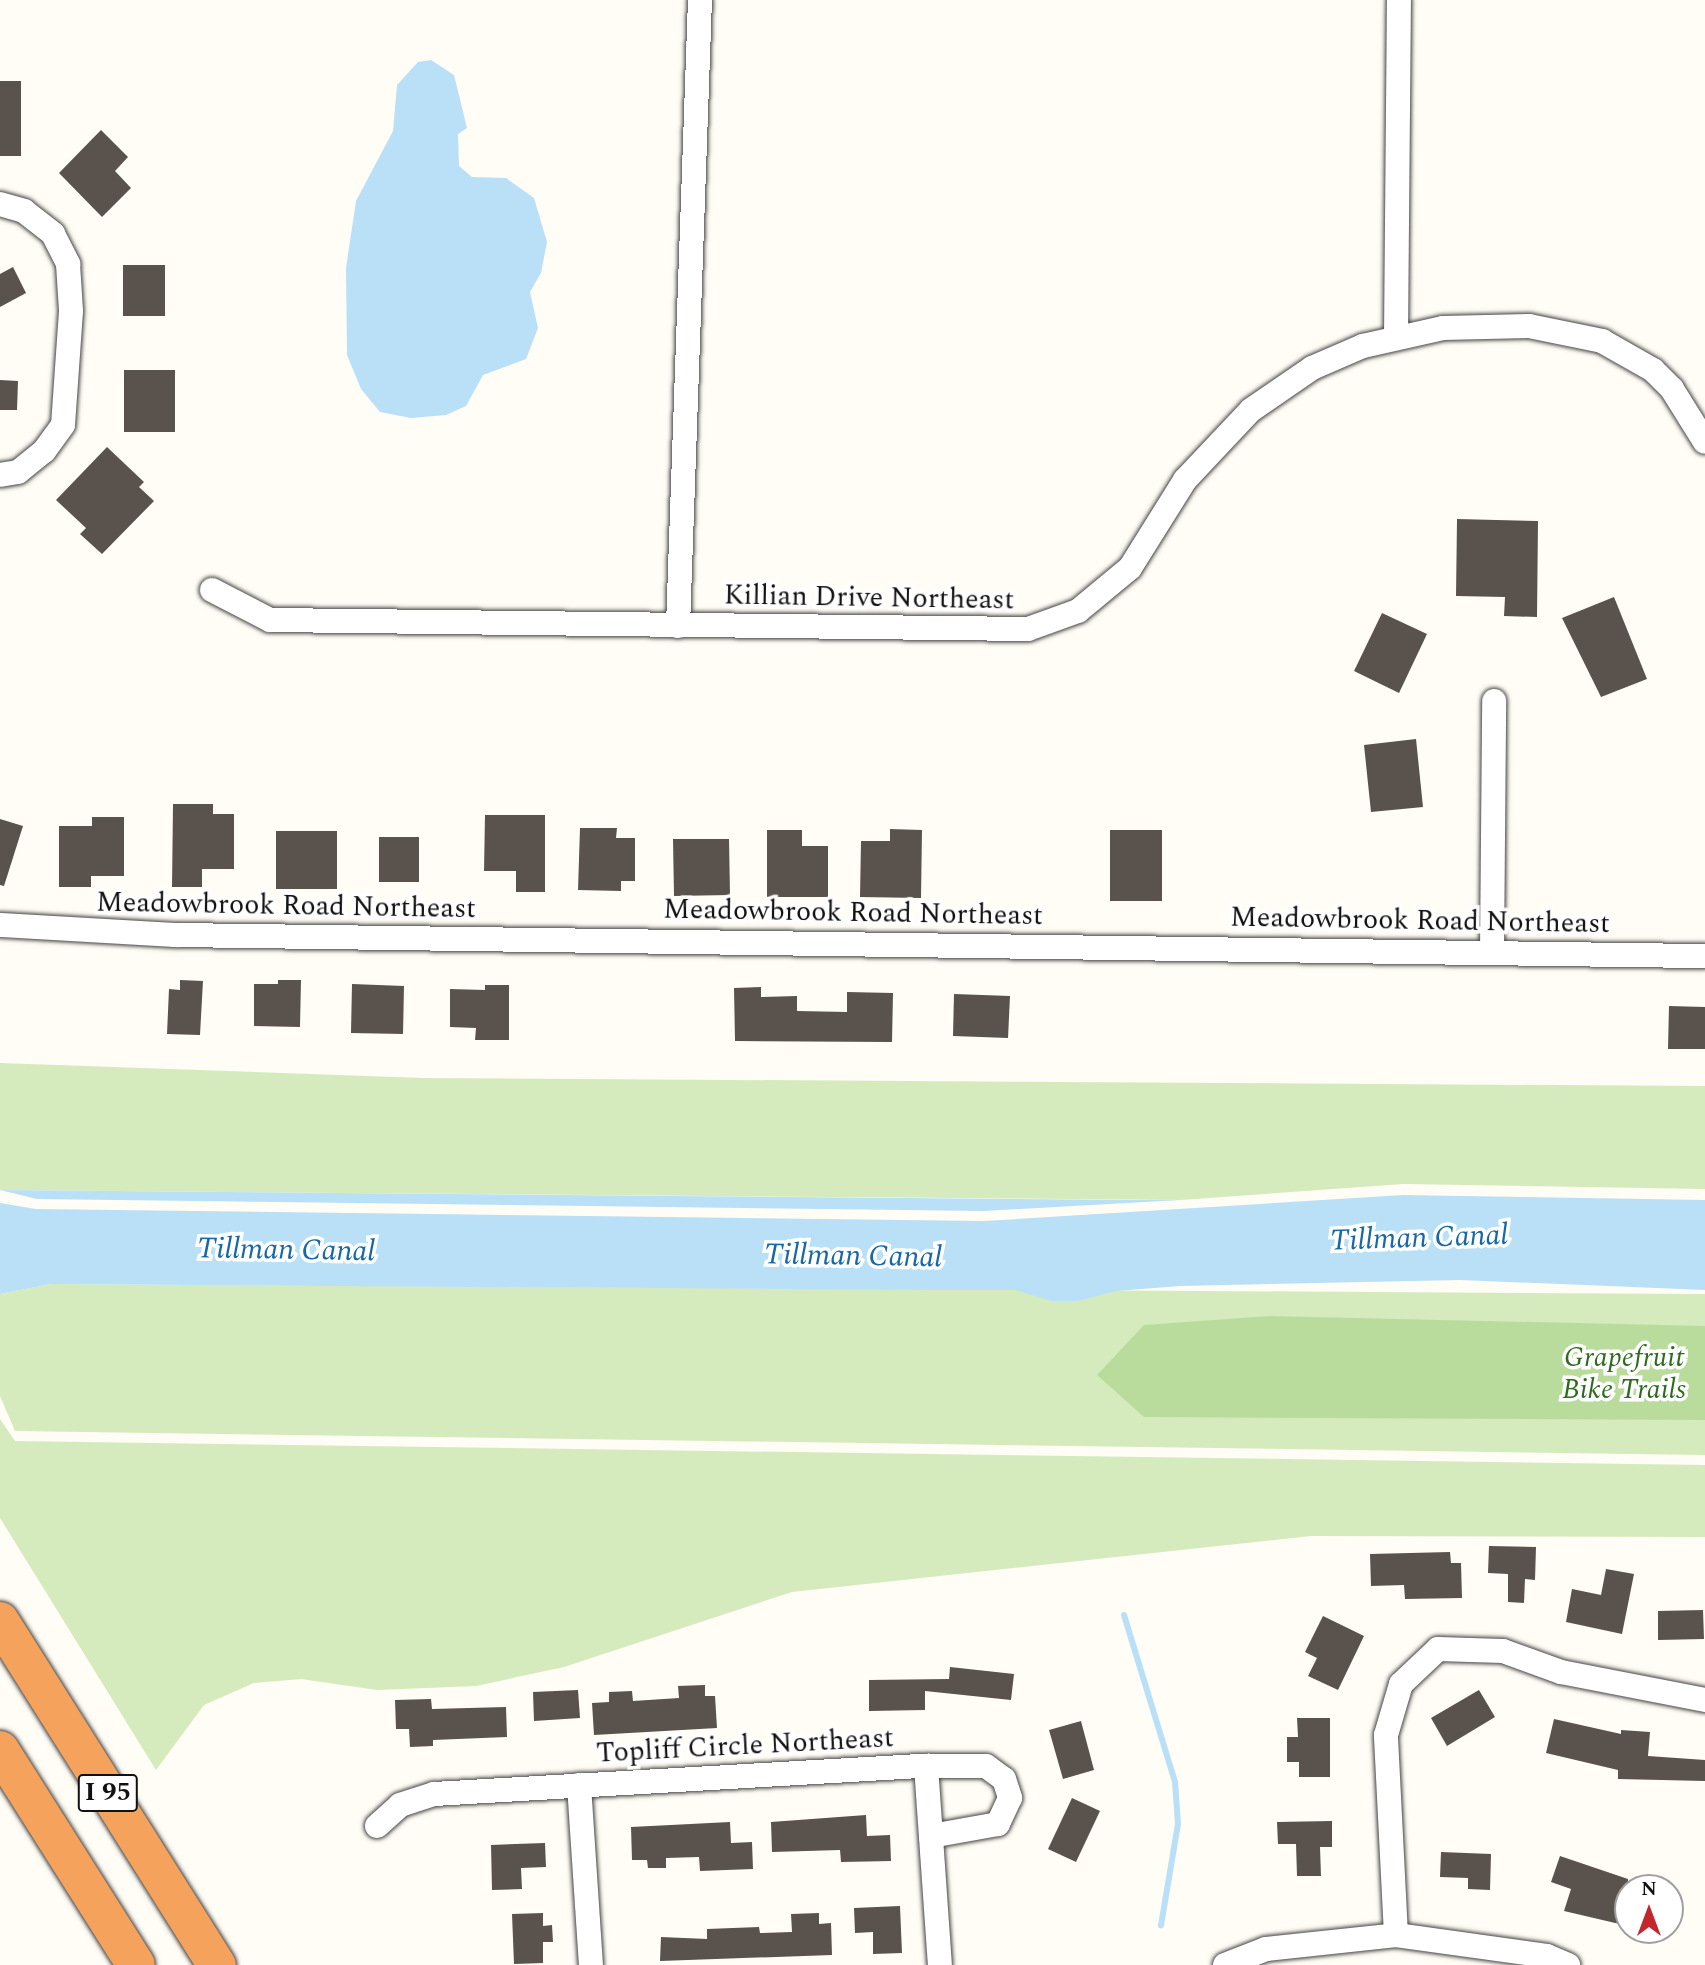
<!DOCTYPE html>
<html>
<head>
<meta charset="utf-8">
<style>
	body { margin:0 }
	#map { position:relative; width:1705px; height:1965px; overflow:hidden; background:#fffdf5; font-family:Spectral,serif }
	div>[style] { position:absolute }
	[style*='--x'] { left:calc(var(--x)*1px); top:calc(var(--y)*1px); width:calc(var(--w)*1px); rotate:calc(var(--a)*1deg) }
	.green>* { inset:0; background:#d5ebbd }
	.forest>* { inset:0; background:#b9dc9c }
	.water>* { inset:0; background:#b9e0f7 }
	.stream>* { height:6px; margin:-3px; padding:0 3px; transform-origin:3px; border-radius:3px; background:#b9e0f7 }
	.building>* { inset:0; background:#5a524d }
	.roads { filter:drop-shadow(0 0 2px #444) drop-shadow(0 0 2px #444) }
	.minor>* { height:24px; margin:-12px; padding:0 12px; transform-origin:12px; border-radius:12px; background:#fff }
	.motorway>* { height:38px; margin:-19px; padding:0 19px; transform-origin:19px; border-radius:19px; background:#f5a25d }
	span { translate:-50% -50%; white-space:nowrap; text-align:center; line-height:1.15; -webkit-text-stroke:7px #fff; paint-order:stroke }
	.shield-label span { padding:2px 5px; background:#fff; border:2px solid; border-radius:5px; -webkit-text-stroke-width:0 }
	.shield-label { font-size:26px; color:#111; font-weight:700 }
	.street-label { font-size:28px; color:#111 }
	.park-label { font-size:28px; color:#2f6b1f; font-style:italic }
	.water-label { font-size:30px; color:#1768a6; font-style:italic }
	.north { position:absolute; left:1614px; top:1874px; width:70px; height:70px; box-sizing:border-box; background:#fff; border:2px solid #a0a0a0; border-radius:50%; rotate:0deg; font-size:19px; font-weight:700; line-height:28px; text-align:center; color:#111 }
	.north::after { content:''; display:block; margin:auto; width:24px; height:32px; background:#c4262e; clip-path:polygon(50% 0,100% 100%,50% 72%,0 100%) }
</style>
</head>
<body>
<div id="map">
	<div class="green">
		<div style="clip-path:polygon(0 1063px,423px 1078px,1705px 1086px,1705px 1189px,1403px 1184px,1181px 1200px,0 1190px)"></div>
		<div style="clip-path:polygon(51px 1284px,1705px 1294px,1705px 1455px,15px 1431px,0 1396px,0 1294px)"></div>
		<div style="clip-path:polygon(0 1419px,15px 1441px,1705px 1465px,1705px 1537px,1311px 1536px,792px 1592px,564px 1667px,476px 1686px,377px 1690px,301px 1679px,254px 1683px,204px 1705px,156px 1770px,0 1518px)"></div>
	</div>
	<div class="forest">
		<div style="clip-path:polygon(1270px 1316px,1705px 1326px,1705px 1420px,1144px 1417px,1097px 1375px,1144px 1325px)"></div>
	</div>
	<div class="water">
		<div style="clip-path:polygon(431px 60px,454px 75px,467px 128px,458px 134px,459px 166px,472px 177px,506px 178px,534px 198px,547px 242px,541px 273px,530px 292px,538px 328px,526px 359px,483px 375px,466px 406px,446px 415px,411px 418px,380px 412px,361px 389px,347px 355px,346px 268px,356px 201px,393px 131px,397px 85px,418px 62px)"></div>
		<div style="clip-path:polygon(0 1190px,1140px 1200px,1181px 1200px,984px 1211px,37px 1199px)"></div>
		<div style="clip-path:polygon(1403px 1195px,1705px 1200px,1705px 1290px,1460px 1280px,1180px 1286px,1116px 1291px,1078px 1301px,1051px 1301px,1015px 1290px,932px 1290px,51px 1284px,0 1294px,0 1203px,36px 1209px,984px 1221px)"></div>
	</div>
	<div class="stream">
		<div style="--x:1124;--y:1615;--w:175;--a:73"></div>
		<div style="--x:1175;--y:1782;--w:42;--a:85.9"></div>
		<div style="--x:1178;--y:1824;--w:103;--a:99.5"></div>
	</div>
	<div class="building">
		<div style="clip-path:polygon(0 81px,21px 81px,21px 156px,0 156px)"></div>
		<div style="clip-path:polygon(101px 130px,128px 157px,115px 171px,131px 188px,102px 217px,59px 173px)"></div>
		<div style="clip-path:polygon(123px 265px,165px 265px,165px 316px,123px 316px)"></div>
		<div style="clip-path:polygon(13px 267px,26px 293px,0 307px,0 274px)"></div>
		<div style="clip-path:polygon(124px 370px,175px 370px,175px 432px,124px 432px)"></div>
		<div style="clip-path:polygon(0 380px,18px 381px,17px 410px,0 410px)"></div>
		<div style="clip-path:polygon(107px 447px,144px 482px,139px 487px,154px 501px,102px 554px,80px 534px,86px 528px,56px 500px)"></div>
		<div style="clip-path:polygon(1457px 519px,1538px 521px,1537px 617px,1504px 616px,1505px 597px,1456px 596px)"></div>
		<div style="clip-path:polygon(1614px 597px,1647px 679px,1601px 697px,1562px 618px)"></div>
		<div style="clip-path:polygon(1382px 613px,1427px 634px,1399px 693px,1354px 671px)"></div>
		<div style="clip-path:polygon(1416px 739px,1423px 807px,1371px 812px,1364px 745px)"></div>
		<div style="clip-path:polygon(173px 804px,213px 804px,213px 814px,234px 814px,234px 869px,202px 869px,202px 887px,172px 887px)"></div>
		<div style="clip-path:polygon(485px 815px,545px 815px,545px 892px,516px 892px,516px 871px,484px 871px)"></div>
		<div style="clip-path:polygon(92px 817px,124px 817px,124px 876px,91px 876px,91px 887px,59px 887px,59px 826px,92px 826px)"></div>
		<div style="clip-path:polygon(0 819px,23px 826px,4px 886px,0 885px)"></div>
		<div style="clip-path:polygon(580px 828px,617px 828px,616px 838px,635px 838px,635px 881px,621px 881px,621px 891px,578px 890px)"></div>
		<div style="clip-path:polygon(890px 829px,922px 830px,921px 898px,860px 897px,861px 841px,890px 841px)"></div>
		<div style="clip-path:polygon(767px 830px,802px 830px,802px 846px,828px 846px,828px 897px,767px 897px)"></div>
		<div style="clip-path:polygon(1110px 830px,1162px 830px,1162px 901px,1110px 901px)"></div>
		<div style="clip-path:polygon(276px 831px,337px 831px,337px 889px,276px 889px)"></div>
		<div style="clip-path:polygon(379px 837px,419px 837px,419px 882px,379px 882px)"></div>
		<div style="clip-path:polygon(673px 839px,729px 839px,730px 895px,674px 896px)"></div>
		<div style="clip-path:polygon(180px 980px,203px 981px,200px 1035px,167px 1034px,169px 989px,180px 990px)"></div>
		<div style="clip-path:polygon(278px 980px,301px 980px,300px 1027px,254px 1026px,254px 984px,278px 984px)"></div>
		<div style="clip-path:polygon(352px 984px,404px 986px,403px 1034px,351px 1033px)"></div>
		<div style="clip-path:polygon(485px 985px,509px 985px,509px 1040px,475px 1040px,476px 1028px,450px 1027px,450px 989px,485px 990px)"></div>
		<div style="clip-path:polygon(761px 987px,761px 997px,797px 996px,797px 1011px,847px 1012px,847px 992px,893px 993px,892px 1042px,735px 1041px,734px 988px)"></div>
		<div style="clip-path:polygon(954px 994px,1010px 996px,1008px 1038px,953px 1036px)"></div>
		<div style="clip-path:polygon(1669px 1006px,1705px 1007px,1705px 1049px,1668px 1049px)"></div>
		<div style="clip-path:polygon(1489px 1546px,1536px 1547px,1535px 1580px,1525px 1579px,1524px 1603px,1508px 1602px,1508px 1574px,1488px 1573px)"></div>
		<div style="clip-path:polygon(1450px 1552px,1451px 1563px,1461px 1563px,1462px 1598px,1405px 1599px,1404px 1585px,1371px 1586px,1370px 1554px)"></div>
		<div style="clip-path:polygon(1606px 1569px,1634px 1574px,1622px 1634px,1566px 1622px,1572px 1589px,1601px 1595px)"></div>
		<div style="clip-path:polygon(1703px 1610px,1704px 1639px,1658px 1640px,1658px 1611px)"></div>
		<div style="clip-path:polygon(1323px 1616px,1364px 1636px,1338px 1690px,1308px 1676px,1317px 1658px,1305px 1652px)"></div>
		<div style="clip-path:polygon(950px 1667px,1014px 1674px,1011px 1700px,925px 1691px,925px 1710px,869px 1711px,869px 1680px,949px 1679px)"></div>
		<div style="clip-path:polygon(705px 1685px,705px 1696px,715px 1696px,717px 1728px,594px 1735px,592px 1703px,609px 1702px,609px 1692px,632px 1691px,633px 1701px,679px 1698px,678px 1686px)"></div>
		<div style="clip-path:polygon(578px 1690px,580px 1718px,534px 1721px,533px 1692px)"></div>
		<div style="clip-path:polygon(1479px 1690px,1495px 1717px,1447px 1746px,1431px 1718px)"></div>
		<div style="clip-path:polygon(431px 1699px,432px 1709px,506px 1707px,507px 1737px,433px 1740px,433px 1746px,410px 1747px,409px 1729px,396px 1729px,395px 1700px)"></div>
		<div style="clip-path:polygon(1297px 1718px,1330px 1718px,1330px 1777px,1299px 1777px,1299px 1762px,1287px 1762px,1287px 1737px,1298px 1737px)"></div>
		<div style="clip-path:polygon(1554px 1719px,1621px 1734px,1621px 1730px,1650px 1732px,1648px 1756px,1705px 1760px,1705px 1781px,1618px 1779px,1618px 1770px,1546px 1753px)"></div>
		<div style="clip-path:polygon(1081px 1721px,1094px 1770px,1063px 1779px,1049px 1730px)"></div>
		<div style="clip-path:polygon(1072px 1798px,1100px 1811px,1076px 1862px,1048px 1849px)"></div>
		<div style="clip-path:polygon(866px 1815px,867px 1836px,890px 1835px,891px 1861px,841px 1862px,840px 1850px,772px 1852px,771px 1822px)"></div>
		<div style="clip-path:polygon(1332px 1821px,1332px 1847px,1320px 1847px,1321px 1876px,1297px 1876px,1296px 1844px,1278px 1844px,1277px 1822px)"></div>
		<div style="clip-path:polygon(730px 1822px,731px 1843px,752px 1842px,753px 1869px,700px 1871px,699px 1857px,666px 1858px,666px 1868px,648px 1868px,647px 1860px,632px 1860px,631px 1827px)"></div>
		<div style="clip-path:polygon(545px 1843px,546px 1867px,521px 1868px,522px 1889px,492px 1890px,491px 1845px)"></div>
		<div style="clip-path:polygon(1441px 1852px,1491px 1854px,1490px 1890px,1468px 1889px,1468px 1878px,1440px 1877px)"></div>
		<div style="clip-path:polygon(1560px 1856px,1628px 1879px,1628px 1926px,1564px 1911px,1571px 1889px,1551px 1882px)"></div>
		<div style="clip-path:polygon(900px 1906px,902px 1953px,873px 1954px,873px 1932px,855px 1933px,854px 1908px)"></div>
		<div style="clip-path:polygon(543px 1913px,543px 1926px,552px 1925px,553px 1942px,543px 1942px,543px 1963px,514px 1964px,512px 1914px)"></div>
		<div style="clip-path:polygon(819px 1913px,819px 1924px,831px 1923px,832px 1955px,660px 1961px,661px 1937px,707px 1939px,707px 1929px,759px 1927px,760px 1933px,792px 1932px,791px 1914px)"></div>
	</div>
	<div class="roads">
		<div class="minor">
			<div style="--x:0;--y:204;--w:25;--a:16"></div>
			<div style="--x:24;--y:211;--w:37;--a:38"></div>
			<div style="--x:53;--y:234;--w:34;--a:63"></div>
			<div style="--x:68;--y:264;--w:47;--a:86.3"></div>
			<div style="--x:71;--y:311;--w:114;--a:94"></div>
			<div style="--x:63;--y:425;--w:32;--a:126"></div>
			<div style="--x:44;--y:451;--w:33;--a:141"></div>
			<div style="--x:18;--y:472;--w:18;--a:171"></div>
			<div style="--x:1396;--y:337;--w:337;--a:-89.5"></div>
			<div style="--x:212;--y:590;--w:65;--a:27.3"></div>
			<div style="--x:270;--y:620;--w:758;--a:0.68"></div>
			<div style="--x:1028;--y:629;--w:53;--a:-19.8"></div>
			<div style="--x:1078;--y:611;--w:67;--a:-39.6"></div>
			<div style="--x:1130;--y:568;--w:104;--a:-58"></div>
			<div style="--x:1185;--y:480;--w:96;--a:-46.7"></div>
			<div style="--x:1251;--y:410;--w:74;--a:-34.5"></div>
			<div style="--x:1312;--y:368;--w:56;--a:-23.3"></div>
			<div style="--x:1363;--y:346;--w:82;--a:-12.7"></div>
			<div style="--x:1443;--y:328;--w:86;--a:-1.3"></div>
			<div style="--x:1529;--y:326;--w:75;--a:11.6"></div>
			<div style="--x:1602;--y:341;--w:59;--a:29.6"></div>
			<div style="--x:1653;--y:370;--w:27;--a:45"></div>
			<div style="--x:1672;--y:389;--w:62;--a:58.1"></div>
			<div style="--x:678;--y:626;--w:626;--a:-87.99"></div>
			<div style="--x:0;--y:925;--w:176;--a:3.3"></div>
			<div style="--x:176;--y:935;--w:1529;--a:0.79"></div>
			<div style="--x:1492;--y:952;--w:251;--a:-89.5"></div>
			<div style="--x:926;--y:1766;--w:60;--a:0"></div>
			<div style="--x:986;--y:1766;--w:22;--a:36"></div>
			<div style="--x:1004;--y:1779;--w:20;--a:72"></div>
			<div style="--x:1010;--y:1798;--w:29;--a:115"></div>
			<div style="--x:998;--y:1824;--w:68;--a:169.8"></div>
			<div style="--x:579;--y:1785;--w:180;--a:86.2"></div>
			<div style="--x:377;--y:1826;--w:31;--a:-42"></div>
			<div style="--x:400;--y:1805;--w:36;--a:-18"></div>
			<div style="--x:434;--y:1794;--w:493;--a:-3.3"></div>
			<div style="--x:926;--y:1766;--w:199;--a:86"></div>
			<div style="--x:1396;--y:1935;--w:200;--a:-92.9"></div>
			<div style="--x:1386;--y:1735;--w:53;--a:-73.6"></div>
			<div style="--x:1401;--y:1684;--w:51;--a:-43.4"></div>
			<div style="--x:1438;--y:1649;--w:65;--a:1.8"></div>
			<div style="--x:1503;--y:1651;--w:62;--a:19.9"></div>
			<div style="--x:1561;--y:1672;--w:147;--a:11"></div>
			<div style="--x:1225;--y:1965;--w:44;--a:-21.3"></div>
			<div style="--x:1266;--y:1949;--w:131;--a:-6.1"></div>
			<div style="--x:1396;--y:1935;--w:152;--a:7.9"></div>
			<div style="--x:1547;--y:1956;--w:23;--a:23"></div>
		</div>
		<div class="motorway">
			<div style="--x:0;--y:1621;--w:407;--a:57.8"></div>
			<div style="--x:0;--y:1750;--w:254;--a:57.7"></div>
		</div>
	</div>
	<div class="shield-label">
		<span style="left:108px;top:1793px">I 95</span>
	</div>
	<div class="street-label">
		<span style="left:869px;top:598px;rotate:1deg">Killian Drive Northeast</span>
		<span style="left:286px;top:906px;rotate:1deg">Meadowbrook Road Northeast</span>
		<span style="left:853px;top:913px;rotate:1deg">Meadowbrook Road Northeast</span>
		<span style="left:1420px;top:921px;rotate:1deg">Meadowbrook Road Northeast</span>
		<span style="left:745px;top:1746px;rotate:-3deg">Topliff Circle Northeast</span>
	</div>
	<div class="park-label">
		<span style="left:1624px;top:1374px">Grapefruit<br>Bike Trails</span>
	</div>
	<div class="water-label">
		<span style="left:1419px;top:1238px;rotate:-2deg">Tillman Canal</span>
		<span style="left:286px;top:1250px;rotate:1deg">Tillman Canal</span>
		<span style="left:853px;top:1256px;rotate:1deg">Tillman Canal</span>
	</div>
	<div class="north">N</div>
</div>
</body>
</html>
